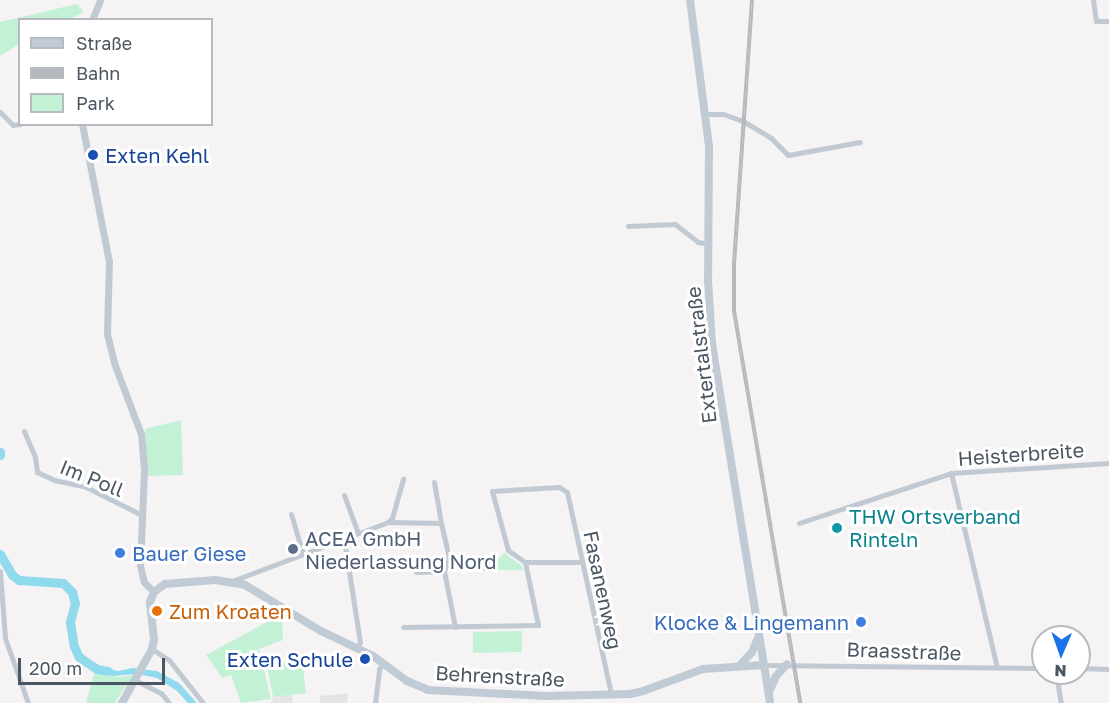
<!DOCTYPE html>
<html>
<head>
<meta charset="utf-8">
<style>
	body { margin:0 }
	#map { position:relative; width:1109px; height:703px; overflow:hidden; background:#f5f3f3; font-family:"Golos Text",sans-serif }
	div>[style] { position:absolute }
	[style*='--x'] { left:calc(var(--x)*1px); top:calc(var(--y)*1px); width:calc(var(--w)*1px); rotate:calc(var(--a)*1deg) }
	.education>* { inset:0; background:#e6e4e5 }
	.green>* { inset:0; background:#c3f1d5 }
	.water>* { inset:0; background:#90daee }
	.river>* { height:9px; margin:-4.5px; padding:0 4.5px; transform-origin:4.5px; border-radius:4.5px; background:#90daee }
	.minor>* { height:5px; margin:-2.5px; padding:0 2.5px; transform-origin:2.5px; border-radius:2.5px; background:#c1cad2 }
	.tertiary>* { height:7px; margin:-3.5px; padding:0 3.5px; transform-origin:3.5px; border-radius:3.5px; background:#c1cad2 }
	.secondary>* { height:8px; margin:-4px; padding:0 4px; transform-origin:4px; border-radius:4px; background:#c1cbd6 }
	.rail>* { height:4px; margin-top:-2px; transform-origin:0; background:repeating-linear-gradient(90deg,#fff 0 4.5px,#b5b8bd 0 9px); box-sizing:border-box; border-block:2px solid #b5b8bd }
	.dots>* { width:16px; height:16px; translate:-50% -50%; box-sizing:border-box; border:3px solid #fff; border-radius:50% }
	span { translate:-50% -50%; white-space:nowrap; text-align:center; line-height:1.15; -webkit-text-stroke:6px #fff; paint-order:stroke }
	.transit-label { font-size:20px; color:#164399 }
	.left { translate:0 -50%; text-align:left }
	.right { translate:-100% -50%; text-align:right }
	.street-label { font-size:20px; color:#4a5661 }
	.culture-label { font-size:20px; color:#0d838f }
	.service-label { font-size:20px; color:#4e5e75 }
	.shop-label { font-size:20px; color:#366cbe }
	.food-label { font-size:20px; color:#c56008 }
	.legend { position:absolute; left:18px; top:18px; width:195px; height:108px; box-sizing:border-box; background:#fff; border:2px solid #b7bbc0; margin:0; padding:8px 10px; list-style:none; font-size:18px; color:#4a5661 }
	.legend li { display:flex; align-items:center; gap:12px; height:30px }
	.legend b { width:30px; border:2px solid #b7bbc0 }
	.north { position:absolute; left:1031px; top:625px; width:60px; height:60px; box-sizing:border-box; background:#fff; border:2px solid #b7bbc0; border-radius:50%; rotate:182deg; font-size:16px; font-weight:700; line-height:24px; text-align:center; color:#4a5661 }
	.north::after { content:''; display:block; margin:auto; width:21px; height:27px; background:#1a73e8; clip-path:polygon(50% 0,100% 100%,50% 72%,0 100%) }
	.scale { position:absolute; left:18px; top:658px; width:147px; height:27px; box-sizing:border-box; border:3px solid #4a5661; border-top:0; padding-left:8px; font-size:18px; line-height:21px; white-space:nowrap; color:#4a5661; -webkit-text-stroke:4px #fff; paint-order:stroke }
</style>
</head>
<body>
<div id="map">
	<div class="education">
		<div style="clip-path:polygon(348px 693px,347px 703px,320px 703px,320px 696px)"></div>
		<div style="clip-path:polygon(292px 695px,293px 703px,271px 703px,273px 697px)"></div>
	</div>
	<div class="green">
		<div style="clip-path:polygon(77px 4px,84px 12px,70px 19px,20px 20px,19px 44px,0 56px,0 22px)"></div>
		<div style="clip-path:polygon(181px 420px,183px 475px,147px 476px,145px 429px)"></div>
		<div style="clip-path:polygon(504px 553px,522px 566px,523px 570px,492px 570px,492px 565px)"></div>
		<div style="clip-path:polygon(282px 614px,283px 640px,259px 649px,271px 699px,241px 703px,231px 675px,222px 678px,206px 655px)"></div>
		<div style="clip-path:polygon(522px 631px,522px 652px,473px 653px,473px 632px)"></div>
		<div style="clip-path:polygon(298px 656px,302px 660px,306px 693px,273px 697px,267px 666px)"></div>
		<div style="clip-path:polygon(94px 674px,120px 677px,138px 674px,126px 685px,115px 703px,86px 703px)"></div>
	</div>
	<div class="water">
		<div style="clip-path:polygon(105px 668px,118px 671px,133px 668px,157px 671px,179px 683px,197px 703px,188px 703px,177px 691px,157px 678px,137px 674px,112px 676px,97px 669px)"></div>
	</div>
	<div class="river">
		<div style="--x:0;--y:452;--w:3;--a:90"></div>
		<div style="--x:0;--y:554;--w:24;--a:60"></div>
		<div style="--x:12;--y:575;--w:9;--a:36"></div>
		<div style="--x:19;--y:580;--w:44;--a:3.9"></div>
		<div style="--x:63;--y:583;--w:13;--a:45"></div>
		<div style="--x:72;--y:592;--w:11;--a:75"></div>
		<div style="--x:75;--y:603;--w:20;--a:105"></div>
		<div style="--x:70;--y:622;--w:24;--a:81"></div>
		<div style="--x:74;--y:646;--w:12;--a:66"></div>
		<div style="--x:79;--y:657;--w:22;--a:34"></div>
		<div style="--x:97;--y:669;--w:11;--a:10"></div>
	</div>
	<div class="minor">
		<div style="--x:1093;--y:0;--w:21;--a:82"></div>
		<div style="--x:1096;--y:21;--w:13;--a:0"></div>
		<div style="--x:0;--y:112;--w:18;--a:45"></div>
		<div style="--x:13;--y:125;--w:7;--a:-8"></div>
		<div style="--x:706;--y:114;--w:17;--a:0"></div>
		<div style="--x:723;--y:114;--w:21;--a:19"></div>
		<div style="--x:743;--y:121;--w:33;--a:31"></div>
		<div style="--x:771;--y:138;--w:24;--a:45"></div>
		<div style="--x:788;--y:155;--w:73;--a:-10.2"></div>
		<div style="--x:628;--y:226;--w:47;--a:-2.4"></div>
		<div style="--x:675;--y:224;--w:29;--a:38"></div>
		<div style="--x:698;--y:242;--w:11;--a:10"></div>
		<div style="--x:24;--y:431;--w:28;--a:67"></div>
		<div style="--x:35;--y:457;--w:15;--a:82"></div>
		<div style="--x:37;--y:472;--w:19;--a:25"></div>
		<div style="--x:54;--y:480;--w:33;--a:12"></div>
		<div style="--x:86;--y:487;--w:63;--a:26.6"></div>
		<div style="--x:951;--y:473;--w:200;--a:76.7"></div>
		<div style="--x:434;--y:482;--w:42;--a:80.3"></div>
		<div style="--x:344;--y:495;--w:40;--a:69.8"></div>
		<div style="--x:291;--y:514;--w:42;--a:73.3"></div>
		<div style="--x:388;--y:522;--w:53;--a:1.1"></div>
		<div style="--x:441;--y:523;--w:36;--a:77"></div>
		<div style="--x:449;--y:558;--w:14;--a:111"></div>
		<div style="--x:444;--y:571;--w:57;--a:78.9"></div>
		<div style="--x:799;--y:523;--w:160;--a:-18.2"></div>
		<div style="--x:951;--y:473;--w:158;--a:-3.6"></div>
		<div style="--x:344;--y:539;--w:104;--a:81.2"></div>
		<div style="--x:360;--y:642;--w:5;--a:112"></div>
		<div style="--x:449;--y:558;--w:16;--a:38"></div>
		<div style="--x:462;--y:568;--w:28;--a:0"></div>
		<div style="--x:525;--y:562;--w:57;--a:0"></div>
		<div style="--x:0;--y:571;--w:67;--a:85.7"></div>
		<div style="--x:5;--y:638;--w:69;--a:70.5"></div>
		<div style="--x:416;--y:572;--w:28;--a:-2"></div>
		<div style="--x:232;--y:581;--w:167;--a:-20.7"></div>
		<div style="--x:388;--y:522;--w:6;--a:-45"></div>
		<div style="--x:392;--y:518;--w:41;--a:-74.2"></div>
		<div style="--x:403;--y:627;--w:135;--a:-0.8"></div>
		<div style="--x:538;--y:625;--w:64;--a:-101.7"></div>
		<div style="--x:525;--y:562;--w:21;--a:-145"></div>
		<div style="--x:508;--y:550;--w:61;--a:-105.2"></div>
		<div style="--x:492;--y:491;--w:67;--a:-3.4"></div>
		<div style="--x:559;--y:487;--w:9;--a:32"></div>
		<div style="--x:567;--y:492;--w:207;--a:77.7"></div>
		<div style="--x:152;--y:649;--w:20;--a:33"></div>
		<div style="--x:169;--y:660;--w:55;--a:51.7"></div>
		<div style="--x:764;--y:665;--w:279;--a:0.6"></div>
		<div style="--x:1079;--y:668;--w:30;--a:2"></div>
		<div style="--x:1056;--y:673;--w:30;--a:81"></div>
		<div style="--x:137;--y:681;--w:28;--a:27"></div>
		<div style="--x:162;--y:694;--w:11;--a:52"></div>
		<div style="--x:375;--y:703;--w:34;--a:-83"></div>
		<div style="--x:379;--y:669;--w:7;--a:-56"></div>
	</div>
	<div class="tertiary">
		<div style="--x:92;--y:20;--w:22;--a:-68"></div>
		<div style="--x:82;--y:124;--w:140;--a:78.9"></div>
		<div style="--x:109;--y:261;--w:73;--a:91.6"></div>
		<div style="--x:107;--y:334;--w:30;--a:76"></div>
		<div style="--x:114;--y:363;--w:76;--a:69.2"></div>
		<div style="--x:141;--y:434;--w:37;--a:85"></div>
		<div style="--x:144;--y:471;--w:94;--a:92.4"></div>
		<div style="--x:140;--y:565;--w:17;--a:77"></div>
		<div style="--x:144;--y:582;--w:14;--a:45"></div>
	</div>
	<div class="secondary">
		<div style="--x:690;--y:0;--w:147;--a:82.6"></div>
		<div style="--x:709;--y:146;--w:134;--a:90.4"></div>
		<div style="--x:708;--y:280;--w:64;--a:86.4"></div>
		<div style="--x:712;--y:344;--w:364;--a:80.8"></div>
		<div style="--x:741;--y:664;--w:16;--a:-47"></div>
		<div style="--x:752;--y:652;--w:15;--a:-67"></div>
		<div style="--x:769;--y:692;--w:17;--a:-66"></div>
		<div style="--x:776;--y:676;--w:16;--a:-47"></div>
		<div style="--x:122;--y:703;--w:62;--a:-60.9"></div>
		<div style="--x:152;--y:649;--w:9;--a:-77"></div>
		<div style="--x:154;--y:640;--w:38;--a:-96"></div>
		<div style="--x:150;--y:602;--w:11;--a:-68"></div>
		<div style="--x:154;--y:592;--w:14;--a:-36"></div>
		<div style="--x:165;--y:584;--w:50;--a:-4.6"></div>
		<div style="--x:215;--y:580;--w:30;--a:9"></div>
		<div style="--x:245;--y:585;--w:89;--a:31.2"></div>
		<div style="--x:321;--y:631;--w:58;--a:25.7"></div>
		<div style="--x:373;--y:656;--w:42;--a:36.3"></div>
		<div style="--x:407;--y:681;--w:23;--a:23"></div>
		<div style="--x:428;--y:690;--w:119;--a:2.9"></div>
		<div style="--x:547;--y:696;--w:83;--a:-1.4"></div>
		<div style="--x:630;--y:694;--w:13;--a:-13"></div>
		<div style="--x:643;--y:691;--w:64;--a:-20.1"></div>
		<div style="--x:703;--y:669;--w:61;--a:-3.8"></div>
	</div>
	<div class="rail">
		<div style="--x:752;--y:0;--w:264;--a:93.9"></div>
		<div style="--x:734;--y:263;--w:48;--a:90"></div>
		<div style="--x:734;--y:311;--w:398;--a:80.4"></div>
	</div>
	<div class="dots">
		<div style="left:93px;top:155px;background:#1a4fb4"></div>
		<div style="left:837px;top:528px;background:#0f9aa8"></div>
		<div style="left:293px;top:549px;background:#5c6f8a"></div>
		<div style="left:120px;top:553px;background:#3f7fe0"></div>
		<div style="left:157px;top:611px;background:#e8710a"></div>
		<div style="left:861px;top:622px;background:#3f7fe0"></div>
		<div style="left:365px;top:659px;background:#1a4fb4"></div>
	</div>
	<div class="transit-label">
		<span class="left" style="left:105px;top:155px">Exten Kehl</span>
		<span class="right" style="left:353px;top:659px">Exten Schule</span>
	</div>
	<div class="street-label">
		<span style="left:701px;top:355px;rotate:-97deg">Extertalstraße</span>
		<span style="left:1021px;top:454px;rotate:-4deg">Heisterbreite</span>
		<span style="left:92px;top:478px;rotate:22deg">Im Poll</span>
		<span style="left:603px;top:590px;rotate:78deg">Fasanenweg</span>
		<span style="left:904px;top:651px;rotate:2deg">Braasstraße</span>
		<span style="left:500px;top:676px;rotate:3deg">Behrenstraße</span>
	</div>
	<div class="culture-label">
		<span class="left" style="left:849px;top:528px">THW Ortsverband<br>Rinteln</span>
	</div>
	<div class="service-label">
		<span class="left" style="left:305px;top:550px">ACEA GmbH<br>Niederlassung Nord</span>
	</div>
	<div class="shop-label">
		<span class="left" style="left:132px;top:553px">Bauer Giese</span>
		<span class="right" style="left:849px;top:622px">Klocke &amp; Lingemann</span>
	</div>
	<div class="food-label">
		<span class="left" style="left:169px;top:611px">Zum Kroaten</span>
	</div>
	<ul class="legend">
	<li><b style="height:8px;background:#c1cbd6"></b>Straße</li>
	<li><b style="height:8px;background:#b5b8bd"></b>Bahn</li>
	<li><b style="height:16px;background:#c3f1d5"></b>Park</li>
	</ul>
	<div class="north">N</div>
	<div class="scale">200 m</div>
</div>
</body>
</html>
